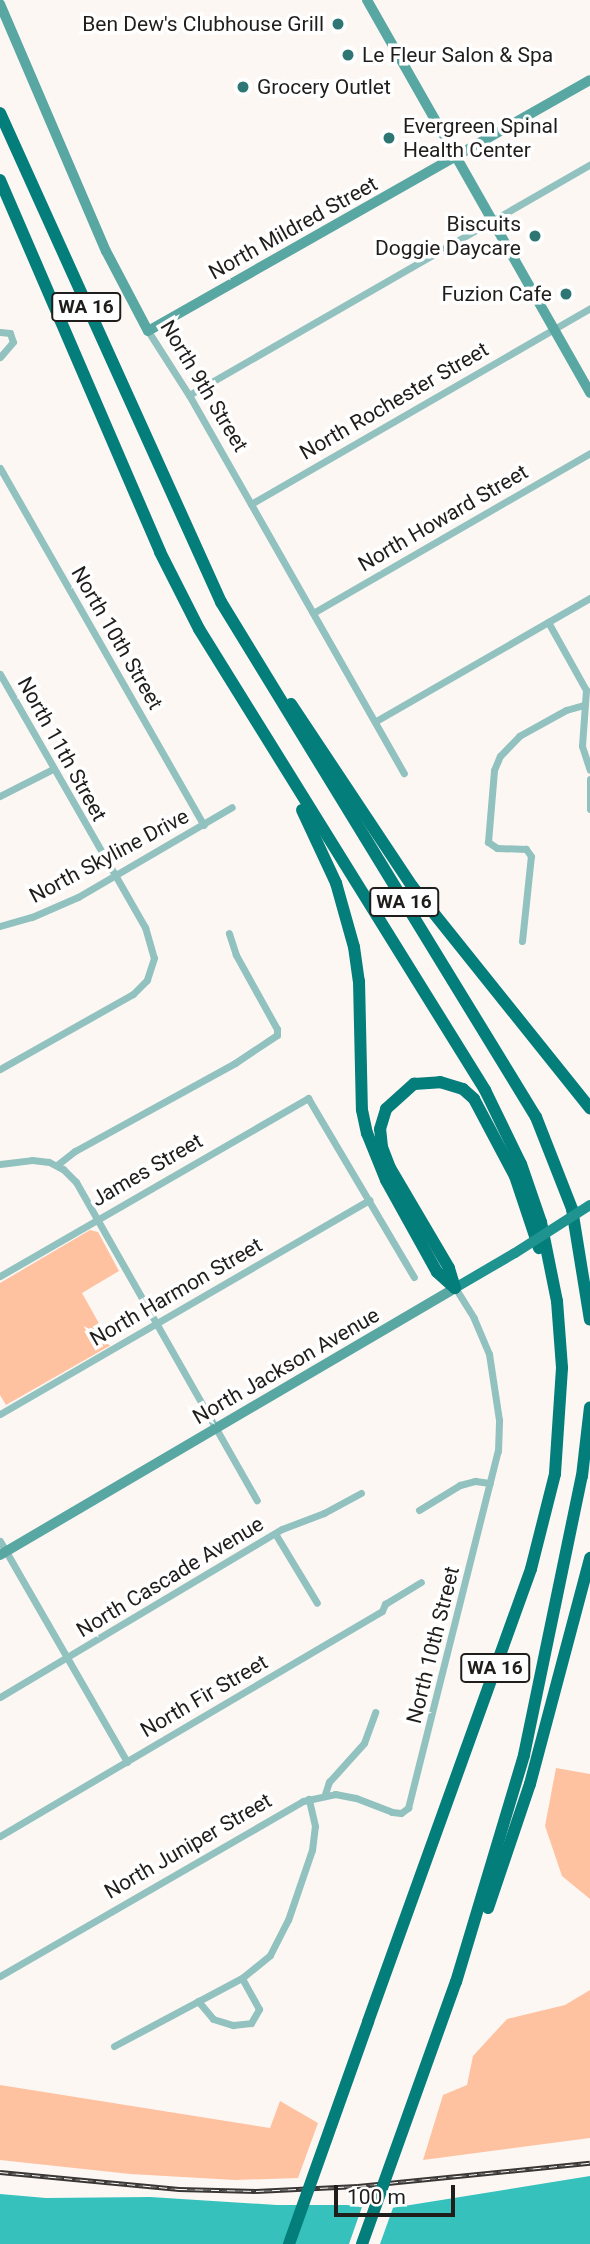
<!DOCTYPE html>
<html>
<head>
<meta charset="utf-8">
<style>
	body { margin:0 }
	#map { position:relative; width:590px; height:2244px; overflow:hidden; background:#fdf7f4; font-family:Roboto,sans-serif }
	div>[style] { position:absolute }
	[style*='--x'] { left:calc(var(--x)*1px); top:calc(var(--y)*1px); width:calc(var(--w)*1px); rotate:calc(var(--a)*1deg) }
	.green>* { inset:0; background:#fec2a1 }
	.water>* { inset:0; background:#36c1bc }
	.pier>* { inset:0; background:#fdf7f4 }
	.street>* { height:7px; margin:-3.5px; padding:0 3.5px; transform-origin:3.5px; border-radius:3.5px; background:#91c2bf }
	.secondary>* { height:10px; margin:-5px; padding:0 5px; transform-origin:5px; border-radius:5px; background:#59a7a3 }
	.primary>* { height:10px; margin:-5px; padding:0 5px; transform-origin:5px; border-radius:5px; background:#1e938f }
	.highway>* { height:12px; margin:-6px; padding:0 6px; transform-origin:6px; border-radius:6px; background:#047e7a }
	.rail>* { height:5px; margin-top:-2.5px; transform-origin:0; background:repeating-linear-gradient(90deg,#fff 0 8px,#393634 0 16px); box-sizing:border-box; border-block:2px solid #393634 }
	.primary-bridge>* { height:10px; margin:-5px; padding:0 5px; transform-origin:5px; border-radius:5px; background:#1e938f }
	.highway-bridge>* { height:12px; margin:-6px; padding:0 6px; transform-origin:6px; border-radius:6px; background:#047e7a }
	.dots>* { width:19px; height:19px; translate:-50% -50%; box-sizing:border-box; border:4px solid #fff; border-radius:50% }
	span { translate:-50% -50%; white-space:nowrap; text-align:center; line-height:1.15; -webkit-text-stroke:7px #fff; paint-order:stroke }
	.shield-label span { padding:2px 5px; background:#fff; border:2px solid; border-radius:5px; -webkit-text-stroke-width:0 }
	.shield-label { font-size:19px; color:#201e1c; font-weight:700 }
	.poi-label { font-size:21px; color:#201e1c }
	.right { translate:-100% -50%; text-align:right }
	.left { translate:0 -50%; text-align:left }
	.street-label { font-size:21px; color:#201e1c }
	.scale { position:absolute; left:334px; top:2185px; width:121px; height:32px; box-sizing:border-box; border:4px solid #201e1c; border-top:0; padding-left:9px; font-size:21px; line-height:24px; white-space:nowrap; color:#201e1c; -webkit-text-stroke:5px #fff; paint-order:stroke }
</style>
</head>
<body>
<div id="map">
	<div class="green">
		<div style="clip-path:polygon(90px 1230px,98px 1232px,119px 1271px,82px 1293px,111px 1345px,6px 1405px,0 1395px,0 1283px)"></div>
		<div style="clip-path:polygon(556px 1768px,590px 1774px,590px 1899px,562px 1876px,545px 1826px)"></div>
		<div style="clip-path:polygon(590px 1990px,590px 2138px,423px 2160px,443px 2095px,467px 2085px,473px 2056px,507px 2019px,565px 2005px)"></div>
		<div style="clip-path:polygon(0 2085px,270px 2128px,280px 2101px,318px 2123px,298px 2178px,235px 2180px,130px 2174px,0 2160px)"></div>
	</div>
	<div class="water">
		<div style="clip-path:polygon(590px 2176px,590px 2244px,0 2244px,0 2194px,46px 2198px,150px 2197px,277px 2205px,347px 2205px,379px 2210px)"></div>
	</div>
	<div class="pier">
		<div style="clip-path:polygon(363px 2204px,394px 2205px,380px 2244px,349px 2244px)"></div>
	</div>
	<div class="street">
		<div style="--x:148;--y:331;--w:76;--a:57.4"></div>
		<div style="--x:189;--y:395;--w:435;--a:60.4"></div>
		<div style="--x:0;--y:332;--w:10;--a:6"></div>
		<div style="--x:10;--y:333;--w:9;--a:72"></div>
		<div style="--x:13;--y:342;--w:20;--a:131"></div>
		<div style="--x:189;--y:395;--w:463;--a:-29.9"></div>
		<div style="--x:0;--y:468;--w:411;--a:60.3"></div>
		<div style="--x:251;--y:504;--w:392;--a:-30"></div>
		<div style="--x:313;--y:613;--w:320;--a:-30"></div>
		<div style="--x:548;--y:622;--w:78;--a:60.8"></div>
		<div style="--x:586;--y:690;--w:56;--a:94.1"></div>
		<div style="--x:582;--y:746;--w:25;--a:72"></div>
		<div style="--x:0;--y:674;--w:292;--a:60.2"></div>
		<div style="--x:145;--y:927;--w:32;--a:74"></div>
		<div style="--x:154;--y:958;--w:23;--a:108"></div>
		<div style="--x:147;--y:980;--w:20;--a:135"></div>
		<div style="--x:133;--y:994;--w:153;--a:150.6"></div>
		<div style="--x:376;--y:721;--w:247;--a:-29.9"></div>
		<div style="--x:590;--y:779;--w:30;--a:90"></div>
		<div style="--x:0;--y:796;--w:59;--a:-27"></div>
		<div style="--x:0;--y:926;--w:33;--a:-16"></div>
		<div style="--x:32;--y:917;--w:50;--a:-23.5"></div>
		<div style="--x:78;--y:897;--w:178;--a:-30.3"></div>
		<div style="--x:522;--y:941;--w:85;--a:-84"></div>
		<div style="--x:531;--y:856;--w:9;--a:-126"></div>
		<div style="--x:526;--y:849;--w:29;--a:-178"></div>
		<div style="--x:497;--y:848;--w:11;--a:-146"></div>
		<div style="--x:488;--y:842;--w:72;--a:-85.2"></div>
		<div style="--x:494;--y:770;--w:15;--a:-67"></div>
		<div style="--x:500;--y:756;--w:28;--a:-46"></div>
		<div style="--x:519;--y:736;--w:54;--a:-29"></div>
		<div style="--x:566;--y:710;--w:19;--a:-16"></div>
		<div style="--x:0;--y:1164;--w:32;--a:-7"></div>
		<div style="--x:32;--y:1160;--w:17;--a:7"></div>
		<div style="--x:49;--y:1162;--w:16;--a:27"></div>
		<div style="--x:63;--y:1169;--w:18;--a:45"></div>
		<div style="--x:76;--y:1182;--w:366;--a:60.4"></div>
		<div style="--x:57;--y:1165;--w:23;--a:-38"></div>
		<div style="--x:75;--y:1151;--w:183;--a:-28.8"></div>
		<div style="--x:235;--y:1063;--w:50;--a:-33.7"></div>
		<div style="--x:277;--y:1035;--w:6;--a:-90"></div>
		<div style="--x:277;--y:1029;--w:85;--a:-119"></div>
		<div style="--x:236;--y:955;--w:23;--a:-108"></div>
		<div style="--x:0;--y:1276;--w:356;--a:-30"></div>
		<div style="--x:308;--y:1098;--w:208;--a:59.4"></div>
		<div style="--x:0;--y:1414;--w:427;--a:-30.1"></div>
		<div style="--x:419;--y:1510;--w:48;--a:-31.4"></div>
		<div style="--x:460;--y:1485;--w:16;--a:-15"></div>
		<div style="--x:475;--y:1481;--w:15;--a:8"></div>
		<div style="--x:276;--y:1535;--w:79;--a:58.9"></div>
		<div style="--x:0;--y:1541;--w:255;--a:60.1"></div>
		<div style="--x:0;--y:1697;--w:328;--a:-30.8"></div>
		<div style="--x:282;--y:1529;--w:45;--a:-20.9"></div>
		<div style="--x:324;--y:1513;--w:42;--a:-28.4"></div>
		<div style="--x:325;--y:1794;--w:13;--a:-72"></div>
		<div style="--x:329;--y:1782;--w:52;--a:-48.1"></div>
		<div style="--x:364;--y:1743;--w:33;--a:-70"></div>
		<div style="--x:0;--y:1836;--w:443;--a:-30.5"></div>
		<div style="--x:382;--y:1611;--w:8;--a:-67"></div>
		<div style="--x:385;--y:1604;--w:42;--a:-31.4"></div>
		<div style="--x:0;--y:1976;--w:350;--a:-30"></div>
		<div style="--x:303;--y:1801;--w:33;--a:-12"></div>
		<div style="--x:335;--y:1794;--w:21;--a:11"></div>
		<div style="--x:356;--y:1798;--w:39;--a:21"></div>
		<div style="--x:392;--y:1812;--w:9;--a:6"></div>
		<div style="--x:401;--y:1813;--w:9;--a:-36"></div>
		<div style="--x:408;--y:1808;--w:368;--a:-75.9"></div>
		<div style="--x:498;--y:1451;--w:31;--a:-88"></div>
		<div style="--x:499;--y:1420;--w:67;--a:-98.6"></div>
		<div style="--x:489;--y:1354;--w:39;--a:-113"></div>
		<div style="--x:474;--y:1318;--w:36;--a:-122"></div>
		<div style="--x:198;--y:2001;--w:23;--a:50"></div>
		<div style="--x:213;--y:2019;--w:21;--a:17"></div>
		<div style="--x:233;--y:2025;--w:18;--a:-6"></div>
		<div style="--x:251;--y:2023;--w:16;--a:-60"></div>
		<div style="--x:259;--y:2009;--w:35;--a:-119"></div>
		<div style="--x:114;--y:2046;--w:145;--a:-28"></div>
		<div style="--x:242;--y:1978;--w:36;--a:-39"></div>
		<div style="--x:270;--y:1955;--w:39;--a:-63"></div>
		<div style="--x:288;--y:1920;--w:74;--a:-71.1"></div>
		<div style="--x:312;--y:1850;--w:24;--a:-83"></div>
		<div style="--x:315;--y:1826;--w:28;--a:-103"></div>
	</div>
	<div class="secondary">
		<div style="--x:367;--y:0;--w:452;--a:60.4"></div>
		<div style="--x:0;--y:4;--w:269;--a:66.8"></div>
		<div style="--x:106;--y:251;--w:90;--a:62.3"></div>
		<div style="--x:148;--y:331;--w:508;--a:-29.59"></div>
		<div style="--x:0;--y:1555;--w:528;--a:-30.4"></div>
	</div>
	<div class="primary">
		<div style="--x:455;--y:1288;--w:69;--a:-30.3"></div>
	</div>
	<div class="highway">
		<div style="--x:0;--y:113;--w:537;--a:65.68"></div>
		<div style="--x:221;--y:602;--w:604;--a:58.55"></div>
		<div style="--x:536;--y:1117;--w:99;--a:68.6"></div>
		<div style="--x:572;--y:1209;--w:112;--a:80.8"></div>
		<div style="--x:0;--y:180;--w:405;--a:66.7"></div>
		<div style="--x:160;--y:552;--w:86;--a:63.1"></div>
		<div style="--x:199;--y:629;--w:543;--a:58.18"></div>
		<div style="--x:485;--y:1090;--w:82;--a:64.1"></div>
		<div style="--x:521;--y:1164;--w:61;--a:71"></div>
		<div style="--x:541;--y:1222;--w:81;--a:78.6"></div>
		<div style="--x:557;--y:1301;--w:67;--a:85.7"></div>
		<div style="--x:562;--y:1368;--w:106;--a:93.8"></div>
		<div style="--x:555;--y:1474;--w:98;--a:104.2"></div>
		<div style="--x:531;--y:1569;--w:481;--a:109.8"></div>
		<div style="--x:291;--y:704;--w:219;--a:56.4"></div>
		<div style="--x:412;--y:886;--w:285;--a:51.3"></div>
		<div style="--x:302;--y:810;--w:81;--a:65"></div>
		<div style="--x:336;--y:883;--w:66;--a:74.3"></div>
		<div style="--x:354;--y:947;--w:34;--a:82"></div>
		<div style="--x:359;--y:981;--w:129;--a:88.7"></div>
		<div style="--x:362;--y:1110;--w:24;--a:78"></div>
		<div style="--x:367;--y:1133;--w:51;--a:68"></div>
		<div style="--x:386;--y:1180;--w:105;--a:61"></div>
		<div style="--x:437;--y:1272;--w:24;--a:42"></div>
		<div style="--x:455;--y:1288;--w:21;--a:-107"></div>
		<div style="--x:449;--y:1268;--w:116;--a:-120.5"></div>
		<div style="--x:390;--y:1168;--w:22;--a:-111"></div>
		<div style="--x:382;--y:1147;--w:18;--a:-96"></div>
		<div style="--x:380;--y:1129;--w:21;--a:-73"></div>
		<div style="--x:386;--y:1109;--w:38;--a:-42"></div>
		<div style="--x:414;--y:1084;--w:26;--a:-4"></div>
		<div style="--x:440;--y:1082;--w:24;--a:17"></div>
		<div style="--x:463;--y:1089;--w:15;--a:42"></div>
		<div style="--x:474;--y:1099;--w:87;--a:62"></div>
		<div style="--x:515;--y:1176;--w:76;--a:71.6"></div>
		<div style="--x:488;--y:1908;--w:131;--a:-71.3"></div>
		<div style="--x:530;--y:1784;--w:234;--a:-75.1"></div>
		<div style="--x:456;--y:1982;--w:237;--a:-73.3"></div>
		<div style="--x:524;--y:1755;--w:285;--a:-78.3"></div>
		<div style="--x:582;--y:1476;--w:69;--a:-83.4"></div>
	</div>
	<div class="rail">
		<div style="--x:0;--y:2172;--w:180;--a:5.4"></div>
		<div style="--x:179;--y:2189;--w:77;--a:1.5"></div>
		<div style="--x:256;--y:2191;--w:102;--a:-2.8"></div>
		<div style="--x:358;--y:2186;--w:233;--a:-5.7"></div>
	</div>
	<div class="primary-bridge">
		<div style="--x:515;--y:1253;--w:89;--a:-32.6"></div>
	</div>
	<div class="highway-bridge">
		<div style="--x:289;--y:2244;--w:236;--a:-70.4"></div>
		<div style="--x:362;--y:2244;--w:278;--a:-70.3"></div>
	</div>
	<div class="dots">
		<div style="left:338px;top:24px;background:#2d7673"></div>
		<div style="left:348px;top:55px;background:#2d7673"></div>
		<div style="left:243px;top:87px;background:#2d7673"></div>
		<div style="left:389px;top:138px;background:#2d7673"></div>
		<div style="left:535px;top:236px;background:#2d7673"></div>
		<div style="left:566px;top:294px;background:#2d7673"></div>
	</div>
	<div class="shield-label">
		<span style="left:86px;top:307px">WA 16</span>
		<span style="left:404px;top:902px">WA 16</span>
		<span style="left:495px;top:1668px">WA 16</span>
	</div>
	<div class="poi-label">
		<span class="right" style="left:324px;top:24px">Ben Dew's Clubhouse Grill</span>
		<span class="left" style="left:362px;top:55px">Le Fleur Salon &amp; Spa</span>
		<span class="left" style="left:257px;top:87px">Grocery Outlet</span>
		<span class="left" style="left:403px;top:138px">Evergreen Spinal<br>Health Center</span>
		<span class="right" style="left:521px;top:236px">Biscuits<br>Doggie Daycare</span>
		<span class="right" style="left:552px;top:294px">Fuzion Cafe</span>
	</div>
	<div class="street-label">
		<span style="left:293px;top:228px;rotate:-29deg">North Mildred Street</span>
		<span style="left:204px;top:386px;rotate:59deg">North 9th Street</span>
		<span style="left:394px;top:401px;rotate:-30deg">North Rochester Street</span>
		<span style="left:443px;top:518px;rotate:-30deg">North Howard Street</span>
		<span style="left:117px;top:638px;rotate:60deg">North 10th Street</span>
		<span style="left:62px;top:749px;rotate:61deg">North 11th Street</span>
		<span style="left:109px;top:856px;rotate:-28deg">North Skyline Drive</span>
		<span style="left:147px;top:1170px;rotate:-30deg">James Street</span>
		<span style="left:176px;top:1292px;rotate:-30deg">North Harmon Street</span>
		<span style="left:286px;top:1366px;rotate:-30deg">North Jackson Avenue</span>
		<span style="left:170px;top:1577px;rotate:-31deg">North Cascade Avenue</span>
		<span style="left:433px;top:1645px;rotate:-76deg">North 10th Street</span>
		<span style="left:204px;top:1696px;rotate:-30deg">North Fir Street</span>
		<span style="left:188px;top:1846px;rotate:-30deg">North Juniper Street</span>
	</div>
	<div class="scale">100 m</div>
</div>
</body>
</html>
